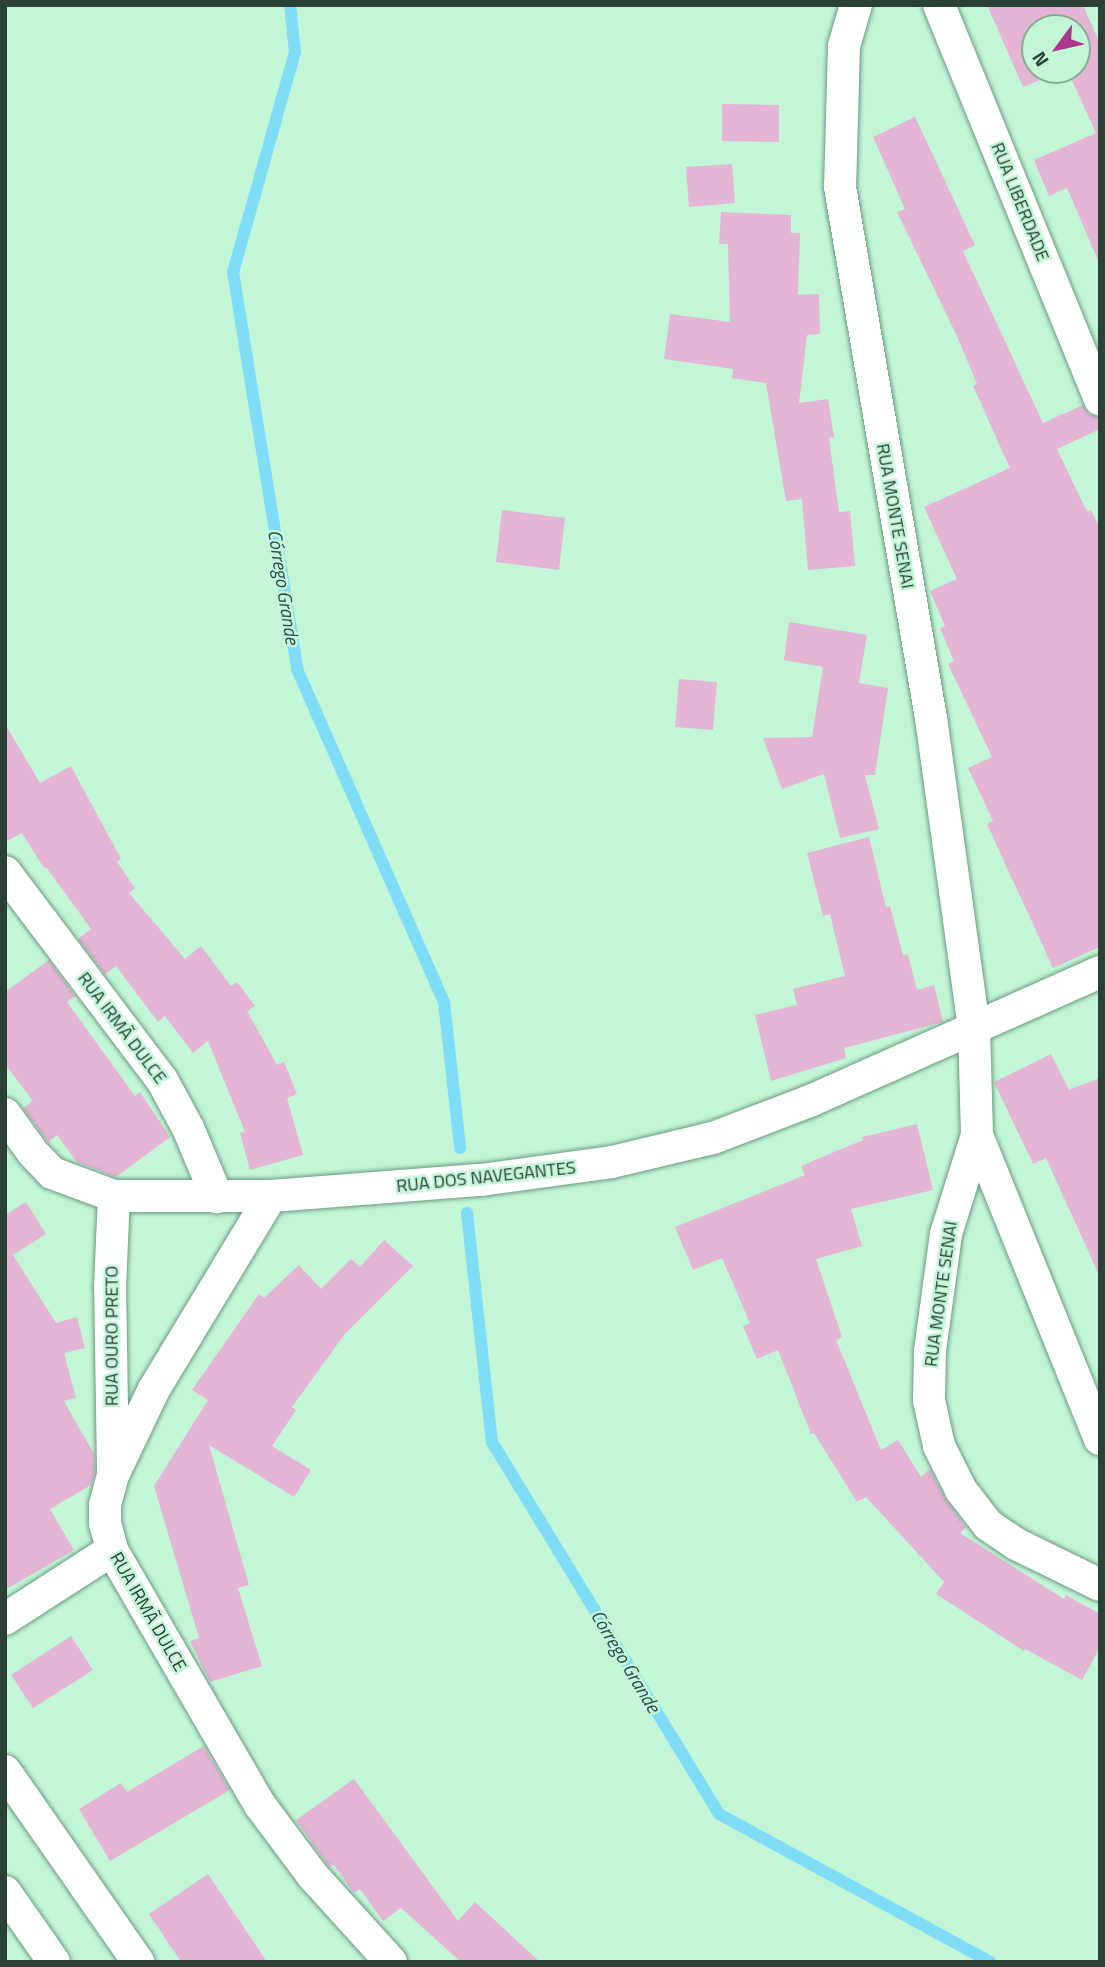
<!DOCTYPE html>
<html>
<head>
<meta charset="utf-8">
<style>
	body { margin:0 }
	#map { position:relative; width:1105px; height:1967px; overflow:hidden; background:#c2f6d7; font-family:"Titillium Web",sans-serif }
	div>[style] { position:absolute }
	[style*='--x'] { left:calc(var(--x)*1px); top:calc(var(--y)*1px); width:calc(var(--w)*1px); rotate:calc(var(--a)*1deg) }
	.stream>* { height:12px; margin:-6px; padding:0 6px; transform-origin:6px; border-radius:6px; background:#7fddf8 }
	.building>* { inset:0; background:#e4b5d5 }
	.roads { filter:drop-shadow(0 0 2px #6a9b7e) drop-shadow(0 0 2px #6a9b7e) }
	.minor>* { height:32px; margin:-16px; padding:0 16px; transform-origin:16px; border-radius:16px; background:#fff }
	span { translate:-50% -50%; white-space:nowrap; text-align:center; line-height:1.15; -webkit-text-stroke:5px #c2f6d7; paint-order:stroke }
	.street-label { font-size:18px; color:#2c4135 }
	.water-label { font-size:19px; color:#2e4b54; font-style:italic }
	.frame { position:absolute; inset:0; border:7px solid #2c4135; pointer-events:none }
	.north { position:absolute; left:1021px; top:14px; width:70px; height:70px; box-sizing:border-box; background:#c2f6d7; border:2px solid #86ae96; border-radius:50%; rotate:237deg; font-size:19px; font-weight:700; line-height:28px; text-align:center; color:#2c4135 }
	.north::after { content:''; display:block; margin:auto; width:24px; height:32px; background:#aa3690; clip-path:polygon(50% 0,100% 100%,50% 72%,0 100%) }
</style>
</head>
<body>
<div id="map">
	<div class="stream">
		<div style="--x:290;--y:5;--w:47;--a:83.9"></div>
		<div style="--x:295;--y:52;--w:229;--a:105.7"></div>
		<div style="--x:233;--y:272;--w:402;--a:80.8"></div>
		<div style="--x:297;--y:669;--w:364;--a:66.2"></div>
		<div style="--x:444;--y:1002;--w:147;--a:83.7"></div>
		<div style="--x:467;--y:1213;--w:230;--a:83.8"></div>
		<div style="--x:492;--y:1442;--w:436;--a:58.6"></div>
		<div style="--x:719;--y:1814;--w:309;--a:28.6"></div>
	</div>
	<div class="building">
		<div style="clip-path:polygon(987px 5px,1083px 5px,1100px 44px,1100px 265px,1067px 188px,1049px 196px,1034px 160px,1096px 133px,1067px 70px,1077px 70px,1077px 28px,1035px 28px,1035px 70px,1064px 70px,1023px 87px)"></div>
		<div style="clip-path:polygon(722px 104px,779px 105px,779px 142px,722px 141px)"></div>
		<div style="clip-path:polygon(915px 117px,975px 245px,963px 251px,1043px 423px,1083px 405px,1089px 414px,1100px 417px,1100px 429px,1057px 449px,1087px 512px,1091px 510px,1100px 529px,1100px 947px,1053px 968px,987px 824px,993px 821px,968px 768px,992px 757px,948px 664px,954px 661px,940px 628px,945px 626px,930px 591px,957px 579px,924px 507px,1010px 468px,973px 386px,977px 384px,956px 334px,897px 212px,905px 209px,873px 137px)"></div>
		<div style="clip-path:polygon(732px 164px,735px 203px,689px 207px,686px 167px)"></div>
		<div style="clip-path:polygon(721px 212px,791px 215px,791px 233px,800px 233px,798px 295px,819px 294px,820px 334px,807px 335px,799px 403px,828px 399px,834px 437px,829px 438px,839px 512px,850px 511px,855px 566px,808px 570px,802px 499px,786px 501px,766px 383px,732px 378px,733px 369px,664px 359px,670px 314px,730px 322px,728px 244px,719px 244px)"></div>
		<div style="clip-path:polygon(502px 510px,565px 518px,559px 570px,496px 562px)"></div>
		<div style="clip-path:polygon(789px 622px,867px 635px,859px 683px,888px 688px,875px 775px,865px 775px,879px 829px,840px 838px,824px 774px,782px 789px,763px 738px,812px 737px,823px 667px,784px 660px)"></div>
		<div style="clip-path:polygon(679px 679px,717px 682px,713px 730px,675px 727px)"></div>
		<div style="clip-path:polygon(5px 724px,40px 783px,71px 766px,121px 859px,117px 862px,135px 888px,129px 893px,185px 959px,201px 946px,231px 986px,237px 982px,255px 1006px,247px 1011px,277px 1065px,284px 1062px,297px 1094px,287px 1098px,303px 1155px,250px 1170px,240px 1133px,245px 1132px,208px 1041px,193px 1053px,165px 1016px,158px 1022px,116px 966px,105px 974px,78px 939px,91px 929px,46px 867px,44px 868px,22px 833px,5px 842px)"></div>
		<div style="clip-path:polygon(869px 837px,886px 907px,890px 906px,903px 955px,908px 954px,917px 990px,934px 985px,943px 1022px,844px 1048px,846px 1058px,771px 1081px,755px 1015px,797px 1005px,793px 989px,845px 976px,830px 914px,823px 916px,807px 853px)"></div>
		<div style="clip-path:polygon(49px 960px,75px 996px,67px 1002px,135px 1096px,140px 1092px,170px 1137px,116px 1177px,77px 1162px,57px 1135px,48px 1142px,23px 1108px,33px 1101px,5px 1064px,5px 992px)"></div>
		<div style="clip-path:polygon(1051px 1054px,1069px 1090px,1100px 1078px,1100px 1277px,1046px 1158px,1033px 1164px,994px 1082px)"></div>
		<div style="clip-path:polygon(917px 1124px,933px 1190px,851px 1209px,862px 1246px,816px 1259px,842px 1337px,836px 1340px,881px 1450px,898px 1440px,921px 1477px,930px 1469px,945px 1498px,966px 1527px,960px 1533px,1064px 1599px,1066px 1595px,1100px 1614px,1100px 1647px,1082px 1680px,1025px 1649px,1024px 1651px,936px 1594px,944px 1582px,866px 1497px,857px 1502px,814px 1433px,811px 1434px,778px 1350px,757px 1359px,743px 1326px,750px 1323px,722px 1258px,693px 1270px,675px 1227px,805px 1175px,801px 1166px,863px 1140px,862px 1137px)"></div>
		<div style="clip-path:polygon(26px 1202px,46px 1234px,13px 1255px,56px 1323px,77px 1317px,85px 1348px,64px 1353px,76px 1398px,64px 1401px,94px 1454px,95px 1472px,91px 1485px,50px 1509px,74px 1550px,5px 1590px,5px 1215px)"></div>
		<div style="clip-path:polygon(384px 1240px,413px 1266px,344px 1335px,292px 1407px,296px 1410px,272px 1446px,311px 1470px,294px 1497px,209px 1445px,249px 1585px,238px 1588px,262px 1666px,210px 1682px,190px 1641px,199px 1638px,154px 1486px,208px 1400px,192px 1390px,259px 1294px,264px 1298px,299px 1265px,321px 1289px,351px 1259px,360px 1267px)"></div>
		<div style="clip-path:polygon(71px 1636px,93px 1670px,33px 1708px,11px 1675px)"></div>
		<div style="clip-path:polygon(204px 1746px,230px 1790px,110px 1861px,79px 1809px,121px 1783px,127px 1792px)"></div>
		<div style="clip-path:polygon(354px 1779px,458px 1921px,475px 1902px,540px 1962px,461px 1962px,401px 1908px,383px 1921px,360px 1889px,354px 1893px,334px 1865px,329px 1867px,296px 1820px)"></div>
		<div style="clip-path:polygon(208px 1874px,267px 1962px,181px 1962px,149px 1914px)"></div>
	</div>
	<div class="roads">
		<div class="minor">
			<div style="--x:856;--y:5;--w:43;--a:106.3"></div>
			<div style="--x:844;--y:46;--w:141;--a:91.6"></div>
			<div style="--x:840;--y:187;--w:539;--a:80.28"></div>
			<div style="--x:931;--y:718;--w:312;--a:82.1"></div>
			<div style="--x:974;--y:1027;--w:108;--a:88.4"></div>
			<div style="--x:977;--y:1135;--w:328;--a:68"></div>
			<div style="--x:939;--y:5;--w:426;--a:67.8"></div>
			<div style="--x:5;--y:872;--w:261;--a:53"></div>
			<div style="--x:162;--y:1080;--w:55;--a:61.6"></div>
			<div style="--x:188;--y:1128;--w:75;--a:67.2"></div>
			<div style="--x:5;--y:1114;--w:48;--a:54.3"></div>
			<div style="--x:33;--y:1153;--w:28;--a:46"></div>
			<div style="--x:52;--y:1173;--w:66;--a:20.4"></div>
			<div style="--x:114;--y:1196;--w:157;--a:0"></div>
			<div style="--x:271;--y:1196;--w:211;--a:-4.4"></div>
			<div style="--x:481;--y:1180;--w:132;--a:-7.8"></div>
			<div style="--x:612;--y:1162;--w:104;--a:-13.4"></div>
			<div style="--x:713;--y:1138;--w:104;--a:-20.9"></div>
			<div style="--x:810;--y:1101;--w:317;--a:-24"></div>
			<div style="--x:977;--y:1135;--w:104;--a:107.4"></div>
			<div style="--x:946;--y:1234;--w:118;--a:97.8"></div>
			<div style="--x:930;--y:1351;--w:49;--a:91.2"></div>
			<div style="--x:929;--y:1400;--w:47;--a:77.7"></div>
			<div style="--x:939;--y:1446;--w:49;--a:63.4"></div>
			<div style="--x:961;--y:1490;--w:44;--a:52.4"></div>
			<div style="--x:988;--y:1525;--w:34;--a:34"></div>
			<div style="--x:1016;--y:1544;--w:93;--a:26"></div>
			<div style="--x:271;--y:1196;--w:226;--a:121.2"></div>
			<div style="--x:154;--y:1389;--w:95;--a:115.5"></div>
			<div style="--x:113;--y:1475;--w:31;--a:105"></div>
			<div style="--x:105;--y:1505;--w:18;--a:90"></div>
			<div style="--x:105;--y:1523;--w:28;--a:75"></div>
			<div style="--x:112;--y:1550;--w:295;--a:59.9"></div>
			<div style="--x:260;--y:1805;--w:89;--a:53.3"></div>
			<div style="--x:313;--y:1876;--w:116;--a:47.8"></div>
			<div style="--x:113;--y:1471;--w:184;--a:-90.9"></div>
			<div style="--x:110;--y:1287;--w:91;--a:-87.5"></div>
			<div style="--x:5;--y:1619;--w:127;--a:-32.8"></div>
			<div style="--x:5;--y:1771;--w:233;--a:55.1"></div>
			<div style="--x:5;--y:1892;--w:85;--a:55"></div>
		</div>
	</div>
	<div class="street-label">
		<span style="left:1020px;top:202px;rotate:68deg">RUA LIBERDADE</span>
		<span style="left:895px;top:516px;rotate:80deg">RUA MONTE SENAI</span>
		<span style="left:122px;top:1028px;rotate:53deg">RUA IRMÃ DULCE</span>
		<span style="left:486px;top:1177px;rotate:-6deg">RUA DOS NAVEGANTES</span>
		<span style="left:941px;top:1294px;rotate:-82deg">RUA MONTE SENAI</span>
		<span style="left:112px;top:1336px;rotate:-90deg">RUA OURO PRETO</span>
		<span style="left:148px;top:1612px;rotate:60deg">RUA IRMÃ DULCE</span>
	</div>
	<div class="water-label">
		<span style="left:284px;top:587px;rotate:81deg">Córrego Grande</span>
		<span style="left:626px;top:1661px;rotate:59deg">Córrego Grande</span>
	</div>
	<div class="frame"></div>
	<div class="north">N</div>
</div>
</body>
</html>
